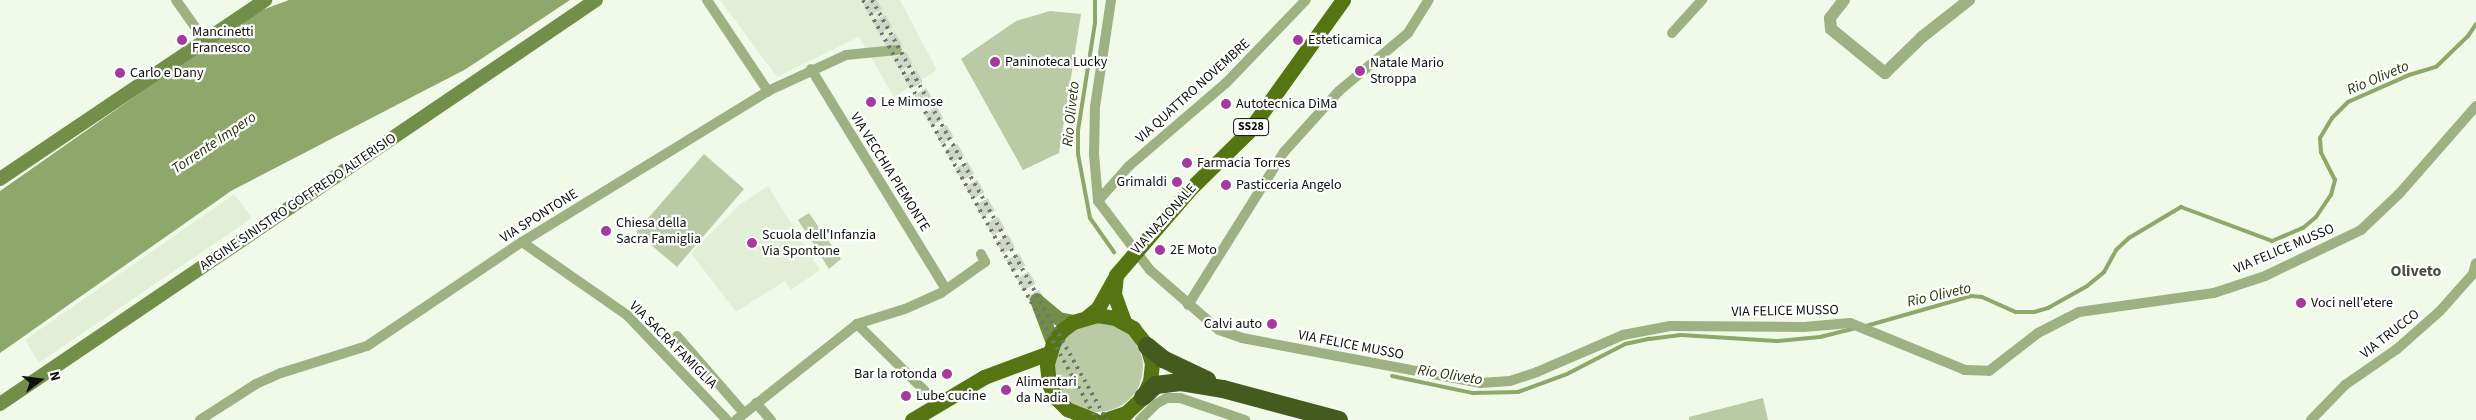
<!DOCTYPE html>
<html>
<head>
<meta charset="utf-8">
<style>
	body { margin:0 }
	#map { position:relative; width:2476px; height:420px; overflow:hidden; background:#f1fae8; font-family:"Source Sans 3",sans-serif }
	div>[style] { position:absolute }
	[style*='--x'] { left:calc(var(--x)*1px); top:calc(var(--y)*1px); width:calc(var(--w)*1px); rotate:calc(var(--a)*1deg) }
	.built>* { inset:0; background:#e3eed6 }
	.green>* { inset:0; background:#b9caa5 }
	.round { border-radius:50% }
	.water>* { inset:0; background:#8da86a }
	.stream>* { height:4px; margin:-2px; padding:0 2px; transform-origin:2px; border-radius:2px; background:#8da86a }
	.secondary-tunnel>* { height:14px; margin-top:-7px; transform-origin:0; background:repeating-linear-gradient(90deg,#cfd7c7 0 14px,transparent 0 21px) }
	.minor>* { height:10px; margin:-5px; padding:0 5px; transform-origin:5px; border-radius:5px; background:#9db183 }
	.tertiary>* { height:12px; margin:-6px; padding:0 6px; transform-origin:6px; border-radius:6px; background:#9db183 }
	.secondary>* { height:14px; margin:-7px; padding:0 7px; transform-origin:7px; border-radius:7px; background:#728f49 }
	.primary>* { height:15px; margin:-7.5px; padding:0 7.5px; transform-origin:7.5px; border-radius:7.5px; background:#547511 }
	.motorway>* { height:18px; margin:-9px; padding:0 9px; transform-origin:9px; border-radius:9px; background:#445b1f }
	.rail>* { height:4px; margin-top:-2px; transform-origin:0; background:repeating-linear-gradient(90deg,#71776c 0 2.5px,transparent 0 7.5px) }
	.dots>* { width:14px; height:14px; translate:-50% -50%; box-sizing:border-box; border:2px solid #fff; border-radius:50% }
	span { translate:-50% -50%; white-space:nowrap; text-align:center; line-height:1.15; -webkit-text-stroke:4.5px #fff; paint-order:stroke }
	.shield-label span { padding:1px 4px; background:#fff; border:1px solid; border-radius:4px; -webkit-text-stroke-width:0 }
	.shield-label { font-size:12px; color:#0d100a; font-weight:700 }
	.poi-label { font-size:14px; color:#0d100a }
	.left { translate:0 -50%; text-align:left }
	.right { translate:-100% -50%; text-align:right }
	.street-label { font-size:14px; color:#0d100a }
	.water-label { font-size:15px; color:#263607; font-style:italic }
	.quarter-label { font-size:16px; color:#495041; font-weight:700 }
	.north { position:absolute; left:15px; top:355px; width:50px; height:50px; -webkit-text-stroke:4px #fff; paint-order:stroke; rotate:75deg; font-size:14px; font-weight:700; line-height:20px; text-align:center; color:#0d100a }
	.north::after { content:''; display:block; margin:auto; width:18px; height:22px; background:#0d100a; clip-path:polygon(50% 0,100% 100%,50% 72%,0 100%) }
</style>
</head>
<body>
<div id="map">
	<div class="built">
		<div style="clip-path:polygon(720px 0,900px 0,937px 70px,894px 97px,859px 37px,777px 77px)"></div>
		<div style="clip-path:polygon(768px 186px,820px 270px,791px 290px,785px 281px,736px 312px,691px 253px,739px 205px)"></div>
		<div style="clip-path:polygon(234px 194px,252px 218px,39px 363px,25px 340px)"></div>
	</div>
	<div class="green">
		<div style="clip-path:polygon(1050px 11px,1081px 14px,1059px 153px,1023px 170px,961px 59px,1016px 21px)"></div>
		<div style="clip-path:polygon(704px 154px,744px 189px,677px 267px,636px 232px)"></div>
		<div style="clip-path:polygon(809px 213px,841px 259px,829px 269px,798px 220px)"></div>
		<div class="round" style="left:1053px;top:322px;width:90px;height:90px"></div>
		<div style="clip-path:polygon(1763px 398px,1768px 420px,1689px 420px,1689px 417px)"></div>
	</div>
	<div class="water">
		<div style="clip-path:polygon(289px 0,570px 0,466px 69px,231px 191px,0 353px,0 191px,254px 13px)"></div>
	</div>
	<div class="stream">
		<div style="--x:1095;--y:0;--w:23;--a:90"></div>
		<div style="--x:1095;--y:23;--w:108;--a:99"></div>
		<div style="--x:1078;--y:130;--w:24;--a:90"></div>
		<div style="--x:1078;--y:154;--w:65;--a:79.4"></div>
		<div style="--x:1090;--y:218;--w:42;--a:54.8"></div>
		<div style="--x:1866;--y:326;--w:109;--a:-15.9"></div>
		<div style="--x:1971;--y:296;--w:11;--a:5"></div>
		<div style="--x:1982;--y:297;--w:37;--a:24"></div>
		<div style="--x:2016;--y:312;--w:18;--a:0"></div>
		<div style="--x:2034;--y:312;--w:15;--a:-16"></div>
		<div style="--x:2048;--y:308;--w:45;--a:-29.4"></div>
		<div style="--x:2087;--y:286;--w:22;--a:-39"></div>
		<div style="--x:2104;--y:272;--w:25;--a:-61"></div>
		<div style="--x:2116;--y:250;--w:18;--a:-43"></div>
		<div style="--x:2129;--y:238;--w:61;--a:-30.8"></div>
		<div style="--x:2181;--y:207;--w:97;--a:20.5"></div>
		<div style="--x:2272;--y:241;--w:34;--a:-23"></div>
		<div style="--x:2303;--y:228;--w:17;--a:-40"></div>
		<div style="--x:2316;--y:217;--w:27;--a:-56"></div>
		<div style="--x:2331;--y:195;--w:16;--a:-75"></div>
		<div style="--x:2335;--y:180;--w:31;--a:-117"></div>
		<div style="--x:2321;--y:152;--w:14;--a:-94"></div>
		<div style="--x:2320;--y:138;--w:23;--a:-59"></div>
		<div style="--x:2332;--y:118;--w:23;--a:-45"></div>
		<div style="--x:2348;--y:102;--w:67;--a:-23.9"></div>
		<div style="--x:2409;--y:75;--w:28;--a:-17"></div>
		<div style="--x:2436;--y:67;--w:45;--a:-44.1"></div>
		<div style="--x:2468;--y:36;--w:14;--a:-56"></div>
		<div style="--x:1392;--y:376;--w:83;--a:11.9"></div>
		<div style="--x:1473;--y:393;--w:45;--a:-1.3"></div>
		<div style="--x:1518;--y:392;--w:52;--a:-20.2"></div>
		<div style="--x:1567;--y:374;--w:65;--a:-27.3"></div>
		<div style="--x:1625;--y:344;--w:25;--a:-12"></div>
		<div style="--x:1649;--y:339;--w:32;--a:-7"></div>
		<div style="--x:1681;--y:335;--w:96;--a:3.6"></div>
		<div style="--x:1777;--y:341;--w:43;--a:-5.3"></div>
		<div style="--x:1820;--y:337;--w:37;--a:-14"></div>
	</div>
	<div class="secondary-tunnel">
		<div style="--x:869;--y:0;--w:344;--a:60.8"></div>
	</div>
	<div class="minor">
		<div style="--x:176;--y:0;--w:50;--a:54.7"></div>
		<div style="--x:707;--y:0;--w:110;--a:56.2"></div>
		<div style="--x:1111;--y:0;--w:108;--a:98.5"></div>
		<div style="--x:1095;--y:107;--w:47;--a:91.2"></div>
		<div style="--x:1094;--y:154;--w:47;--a:85.1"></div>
		<div style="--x:1098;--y:201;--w:86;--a:53"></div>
		<div style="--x:1150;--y:270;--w:91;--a:41"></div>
		<div style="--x:1219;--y:330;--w:24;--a:19"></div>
		<div style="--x:1242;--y:338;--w:243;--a:10.7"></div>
		<div style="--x:1481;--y:383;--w:29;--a:-4"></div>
		<div style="--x:1510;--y:381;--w:28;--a:-18"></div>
		<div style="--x:1537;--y:372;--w:94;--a:-23.3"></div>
		<div style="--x:1623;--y:335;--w:48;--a:-10.8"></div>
		<div style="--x:1670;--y:326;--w:134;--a:0.4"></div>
		<div style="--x:1804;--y:327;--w:46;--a:-5"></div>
		<div style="--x:1850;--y:323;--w:124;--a:22.2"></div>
		<div style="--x:1965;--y:370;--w:24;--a:2"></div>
		<div style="--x:1989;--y:371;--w:62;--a:-37.8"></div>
		<div style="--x:2038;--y:333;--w:46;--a:-27.1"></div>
		<div style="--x:2079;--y:312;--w:136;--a:-8"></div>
		<div style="--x:2214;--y:293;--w:54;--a:-18.4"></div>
		<div style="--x:2265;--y:276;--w:106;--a:-25.6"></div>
		<div style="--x:2361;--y:230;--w:52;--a:-43.5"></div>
		<div style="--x:2399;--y:194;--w:117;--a:-48.8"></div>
		<div style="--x:1672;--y:33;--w:45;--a:-47.7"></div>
		<div style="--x:811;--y:69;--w:257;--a:58.5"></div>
		<div style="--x:1098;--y:201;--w:47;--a:-48.5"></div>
		<div style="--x:1129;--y:166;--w:128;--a:-40.6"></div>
		<div style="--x:1226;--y:83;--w:115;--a:-46.1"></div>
		<div style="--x:522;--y:242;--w:128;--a:34.8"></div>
		<div style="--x:627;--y:315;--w:145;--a:46.4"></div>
		<div style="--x:1188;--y:305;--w:181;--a:-57.9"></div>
		<div style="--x:1284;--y:152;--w:82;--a:-48"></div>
		<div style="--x:1339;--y:91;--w:90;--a:-40"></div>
		<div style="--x:1408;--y:33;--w:39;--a:-58"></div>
		<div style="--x:857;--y:324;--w:114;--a:44.6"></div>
		<div style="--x:677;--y:336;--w:102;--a:49"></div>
		<div style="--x:756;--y:403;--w:23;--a:49"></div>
		<div style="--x:200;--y:420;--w:67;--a:-32.7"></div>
		<div style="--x:256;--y:384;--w:27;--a:-24"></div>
		<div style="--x:281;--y:373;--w:90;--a:-17.4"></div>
		<div style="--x:367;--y:346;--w:187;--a:-33.9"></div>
		<div style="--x:522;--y:242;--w:289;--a:-31.5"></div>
		<div style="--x:768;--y:91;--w:86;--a:-24.8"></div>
		<div style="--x:846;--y:55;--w:51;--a:-5.6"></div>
		<div style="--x:736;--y:420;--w:154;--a:-38.4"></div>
		<div style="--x:857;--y:324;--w:50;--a:-17.4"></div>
		<div style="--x:905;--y:309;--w:39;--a:-24"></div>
		<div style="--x:941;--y:293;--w:54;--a:-35.2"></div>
		<div style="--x:985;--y:262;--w:9;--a:-117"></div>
		<div style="--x:1140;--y:420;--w:23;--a:-45"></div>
		<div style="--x:1156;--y:404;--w:13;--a:-29"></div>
		<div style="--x:1167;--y:398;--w:13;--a:0"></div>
		<div style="--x:1180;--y:398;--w:69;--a:18.7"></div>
		<div style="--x:2311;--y:420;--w:49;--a:-45.8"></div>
		<div style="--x:2345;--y:385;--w:63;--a:-34.7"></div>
		<div style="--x:2397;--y:349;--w:57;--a:-41.5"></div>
		<div style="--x:2440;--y:311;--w:50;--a:-48.3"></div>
		<div style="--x:2473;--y:274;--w:11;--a:-75"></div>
	</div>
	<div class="tertiary">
		<div style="--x:1844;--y:0;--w:23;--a:128"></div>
		<div style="--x:1830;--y:18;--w:11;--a:85"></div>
		<div style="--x:1831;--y:29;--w:70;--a:39.2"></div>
		<div style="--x:1885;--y:73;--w:52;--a:-44.2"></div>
		<div style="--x:1922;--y:37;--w:60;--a:-38.2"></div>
	</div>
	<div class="secondary">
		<div style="--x:0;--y:179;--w:320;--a:-34"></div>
		<div style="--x:1037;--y:300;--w:46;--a:69.6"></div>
		<div style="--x:1040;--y:303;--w:25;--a:40"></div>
		<div style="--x:1059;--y:319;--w:14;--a:12"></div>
		<div style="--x:0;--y:404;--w:720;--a:-34.13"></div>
	</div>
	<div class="primary">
		<div style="--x:1116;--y:275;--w:113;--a:-49.3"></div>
		<div style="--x:1190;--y:189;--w:81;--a:-44.5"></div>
		<div style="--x:1248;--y:132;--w:163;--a:-54.3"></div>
		<div style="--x:1087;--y:317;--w:14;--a:-39"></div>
		<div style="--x:1098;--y:308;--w:38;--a:-61"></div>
		<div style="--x:1116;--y:275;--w:19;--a:96"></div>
		<div style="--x:1114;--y:294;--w:29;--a:70"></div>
		<div style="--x:912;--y:420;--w:84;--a:-30.8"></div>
		<div style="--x:984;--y:377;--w:69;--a:-20.3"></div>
		<div style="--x:1094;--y:420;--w:29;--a:-158"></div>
		<div style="--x:1067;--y:409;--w:16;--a:-135"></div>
		<div style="--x:1056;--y:398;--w:16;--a:-117"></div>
		<div style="--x:1049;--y:384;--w:20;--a:-96"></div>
		<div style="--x:1047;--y:364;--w:22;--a:-74"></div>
		<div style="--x:1053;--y:343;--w:14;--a:-56"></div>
		<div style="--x:1061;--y:331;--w:15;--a:-37"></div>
		<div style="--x:1073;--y:322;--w:25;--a:-16"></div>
		<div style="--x:1097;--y:315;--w:18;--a:9"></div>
		<div style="--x:1115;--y:318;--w:21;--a:29"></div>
		<div style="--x:1133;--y:328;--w:23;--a:52"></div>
		<div style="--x:1147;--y:346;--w:18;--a:74"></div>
		<div style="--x:1152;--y:363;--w:18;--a:96"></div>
		<div style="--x:1150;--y:381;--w:17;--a:114"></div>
		<div style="--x:1143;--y:397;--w:23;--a:137"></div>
		<div style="--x:1126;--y:413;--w:22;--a:162"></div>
	</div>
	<div class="motorway">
		<div style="--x:1147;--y:346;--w:21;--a:39"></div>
		<div style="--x:1163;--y:359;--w:49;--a:25.5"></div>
		<div style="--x:1143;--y:397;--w:18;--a:-43"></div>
		<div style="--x:1156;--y:385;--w:25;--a:-7"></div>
		<div style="--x:1181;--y:382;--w:43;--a:9.5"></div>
		<div style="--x:1223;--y:389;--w:120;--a:15"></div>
	</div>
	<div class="rail">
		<div style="--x:863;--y:0;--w:481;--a:60.9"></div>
		<div style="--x:872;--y:0;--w:481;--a:60.8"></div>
	</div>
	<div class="dots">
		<div style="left:182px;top:40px;background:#a43a9c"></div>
		<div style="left:1298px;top:40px;background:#a43a9c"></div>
		<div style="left:995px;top:62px;background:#a43a9c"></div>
		<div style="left:1360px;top:71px;background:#a43a9c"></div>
		<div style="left:120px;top:73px;background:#a43a9c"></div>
		<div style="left:871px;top:102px;background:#a43a9c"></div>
		<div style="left:1226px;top:104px;background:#a43a9c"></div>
		<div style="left:1187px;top:163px;background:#a43a9c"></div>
		<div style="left:1177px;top:182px;background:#a43a9c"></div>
		<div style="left:1226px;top:185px;background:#a43a9c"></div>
		<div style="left:606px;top:231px;background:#a43a9c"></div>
		<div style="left:752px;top:243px;background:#a43a9c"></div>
		<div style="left:1160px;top:250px;background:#a43a9c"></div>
		<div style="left:2301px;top:303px;background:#a43a9c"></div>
		<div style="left:1272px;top:324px;background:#a43a9c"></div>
		<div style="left:947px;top:374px;background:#a43a9c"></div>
		<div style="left:1006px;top:390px;background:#a43a9c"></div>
		<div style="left:906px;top:396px;background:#a43a9c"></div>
	</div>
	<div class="shield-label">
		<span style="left:1251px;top:127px">SS28</span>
	</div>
	<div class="poi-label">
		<span class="left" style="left:192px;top:40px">Mancinetti<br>Francesco</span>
		<span class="left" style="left:1308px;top:40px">Esteticamica</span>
		<span class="left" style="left:1005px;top:62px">Paninoteca Lucky</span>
		<span class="left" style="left:1370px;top:71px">Natale Mario<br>Stroppa</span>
		<span class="left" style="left:130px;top:73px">Carlo e Dany</span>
		<span class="left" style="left:881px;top:102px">Le Mimose</span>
		<span class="left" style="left:1236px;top:104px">Autotecnica DiMa</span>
		<span class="left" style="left:1197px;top:163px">Farmacia Torres</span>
		<span class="right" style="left:1167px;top:182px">Grimaldi</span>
		<span class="left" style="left:1236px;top:185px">Pasticceria Angelo</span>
		<span class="left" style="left:616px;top:231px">Chiesa della<br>Sacra Famiglia</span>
		<span class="left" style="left:762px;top:243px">Scuola dell'Infanzia<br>Via Spontone</span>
		<span class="left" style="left:1170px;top:250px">2E Moto</span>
		<span class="left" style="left:2311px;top:303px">Voci nell'etere</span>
		<span class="right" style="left:1262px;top:324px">Calvi auto</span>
		<span class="right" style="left:937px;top:374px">Bar la rotonda</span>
		<span class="left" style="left:1016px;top:390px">Alimentari<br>da Nadia</span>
		<span class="left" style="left:916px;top:396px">Lube cucine</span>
	</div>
	<div class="street-label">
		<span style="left:1193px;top:91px;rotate:-42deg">VIA QUATTRO NOVEMBRE</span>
		<span style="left:890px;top:172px;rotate:58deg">VIA VECCHIA PIEMONTE</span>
		<span style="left:298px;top:202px;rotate:-34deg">ARGINE SINISTRO GOFFREDO ALTERISIO</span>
		<span style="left:539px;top:216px;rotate:-32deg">VIA SPONTONE</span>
		<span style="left:1164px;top:219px;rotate:-48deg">VIA NAZIONALE</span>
		<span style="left:2284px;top:249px;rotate:-23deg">VIA FELICE MUSSO</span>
		<span style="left:1785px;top:311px;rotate:-1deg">VIA FELICE MUSSO</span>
		<span style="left:2390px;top:334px;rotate:-38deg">VIA TRUCCO</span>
		<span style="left:673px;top:345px;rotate:45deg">VIA SACRA FAMIGLIA</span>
		<span style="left:1351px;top:345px;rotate:11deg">VIA FELICE MUSSO</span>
	</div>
	<div class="water-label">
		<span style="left:2378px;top:78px;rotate:-23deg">Rio Oliveto</span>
		<span style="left:1071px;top:114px;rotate:-84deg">Rio Oliveto</span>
		<span style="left:214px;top:143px;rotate:-34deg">Torrente Impero</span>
		<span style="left:1939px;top:295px;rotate:-13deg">Rio Oliveto</span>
		<span style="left:1450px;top:375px;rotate:9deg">Rio Oliveto</span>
	</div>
	<div class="quarter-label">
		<span style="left:2416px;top:271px">Oliveto</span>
	</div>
	<div class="north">N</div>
</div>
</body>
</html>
